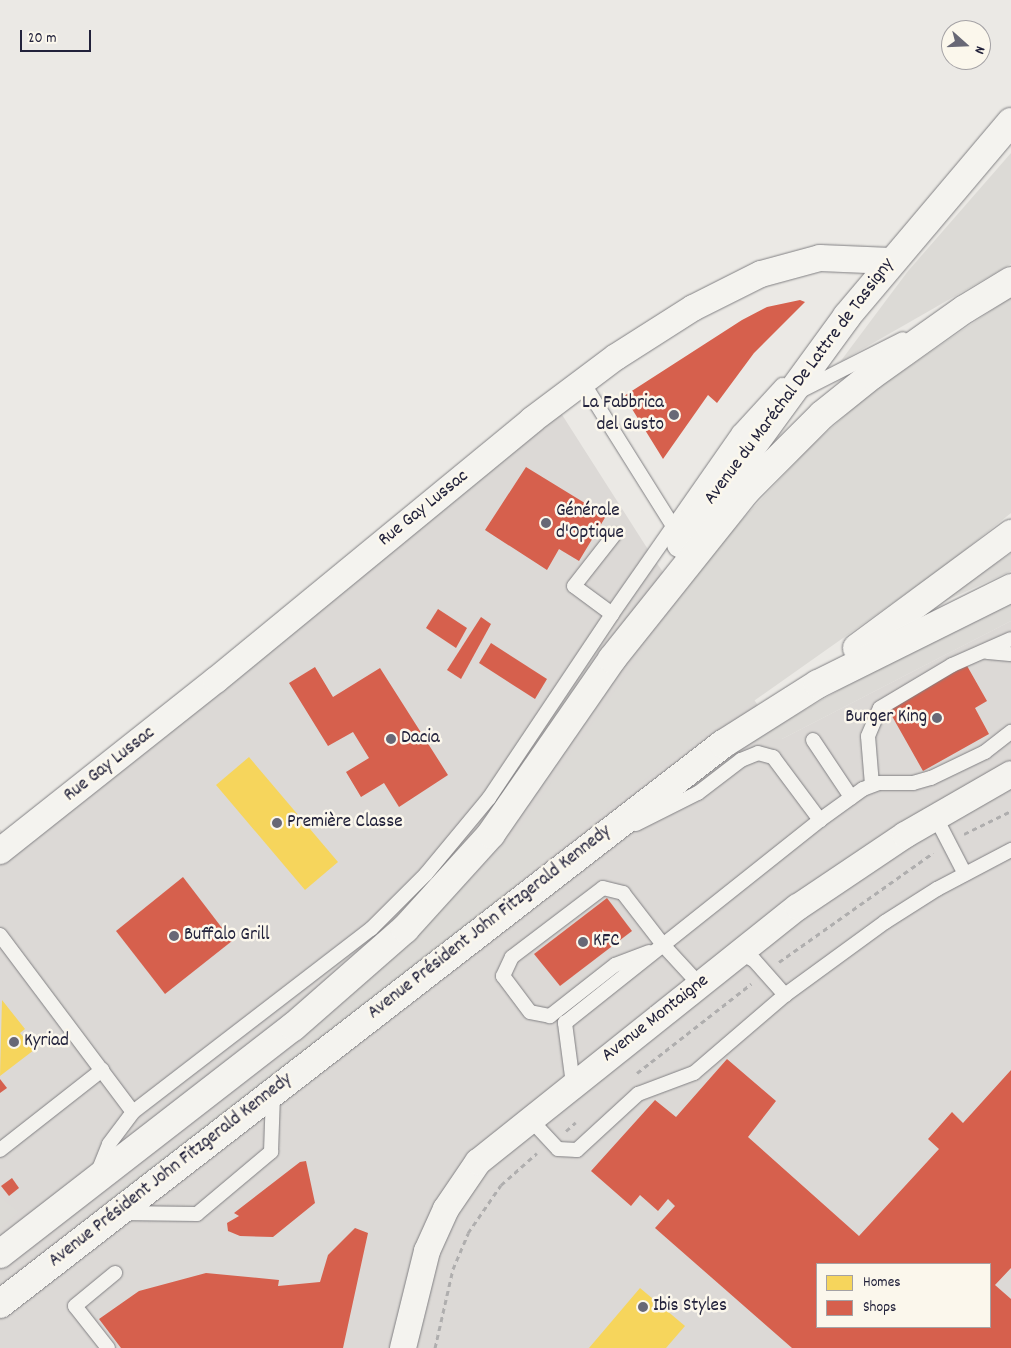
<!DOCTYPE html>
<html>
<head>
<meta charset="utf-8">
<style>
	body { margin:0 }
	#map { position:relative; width:1011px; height:1348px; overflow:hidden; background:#ebe9e5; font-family:Dekko,sans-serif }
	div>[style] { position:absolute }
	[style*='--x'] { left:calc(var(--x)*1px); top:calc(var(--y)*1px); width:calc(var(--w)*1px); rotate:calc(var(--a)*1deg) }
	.built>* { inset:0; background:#dcd9d6 }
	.green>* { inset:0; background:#dcdad6 }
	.homes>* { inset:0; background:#f6d55c }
	.shops>* { inset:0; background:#d6604d }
	.path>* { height:3px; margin-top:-1.5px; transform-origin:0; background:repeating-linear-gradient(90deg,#afaeae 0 5px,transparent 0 9px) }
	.roads { filter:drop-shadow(0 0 1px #818083) drop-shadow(0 0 1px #818083) }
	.service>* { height:14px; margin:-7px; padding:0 7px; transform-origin:7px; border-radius:7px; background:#f4f3ef }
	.minor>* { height:26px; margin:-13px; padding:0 13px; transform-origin:13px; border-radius:13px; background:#f4f3ef }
	.secondary>* { height:28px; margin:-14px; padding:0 14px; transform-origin:14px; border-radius:14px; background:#f4f3ef }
	.dots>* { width:14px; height:14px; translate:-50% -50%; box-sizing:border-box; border:2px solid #fbf7ec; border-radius:50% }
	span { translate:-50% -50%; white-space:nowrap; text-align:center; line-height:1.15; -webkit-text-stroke:5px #fbf7ec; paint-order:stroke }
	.street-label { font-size:19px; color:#22223b }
	.poi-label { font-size:19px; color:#22223b }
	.right { translate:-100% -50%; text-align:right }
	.left { translate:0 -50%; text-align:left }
	.legend { position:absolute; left:816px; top:1263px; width:175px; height:65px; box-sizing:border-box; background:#fbf7ec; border:1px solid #a4a2a5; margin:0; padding:6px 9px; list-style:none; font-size:15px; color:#22223b }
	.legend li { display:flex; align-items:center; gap:10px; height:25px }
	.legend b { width:25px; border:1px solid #a4a2a5 }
	.north { position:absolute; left:941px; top:20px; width:50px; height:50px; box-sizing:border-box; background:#fbf7ec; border:1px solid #a4a2a5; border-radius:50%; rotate:110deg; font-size:14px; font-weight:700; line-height:20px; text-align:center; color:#22223b }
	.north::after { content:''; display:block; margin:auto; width:18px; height:22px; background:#686876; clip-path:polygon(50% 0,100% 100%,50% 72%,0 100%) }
	.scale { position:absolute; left:20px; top:30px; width:71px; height:22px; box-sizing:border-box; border:2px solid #22223b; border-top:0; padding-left:6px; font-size:15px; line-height:18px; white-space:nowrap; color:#22223b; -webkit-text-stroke:4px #fbf7ec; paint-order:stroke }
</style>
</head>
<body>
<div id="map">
	<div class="built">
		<div style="clip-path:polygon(evenodd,552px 399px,656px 562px,782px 739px,1011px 621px,1011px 1348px,0 1348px,0 829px,3px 832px,552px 399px,817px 1264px,990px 1264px,990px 1327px,817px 1327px,817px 1264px)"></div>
	</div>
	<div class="green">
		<div style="clip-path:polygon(1011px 153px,1011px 264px,840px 362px,908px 271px)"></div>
		<div style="clip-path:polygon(1011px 297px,1011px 513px,945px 566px,663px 765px,592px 820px,505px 894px,295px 1061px,110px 1203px,106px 1198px,241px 1094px,387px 965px,476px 876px,518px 830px,710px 554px,809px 448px,869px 394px)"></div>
		<div style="clip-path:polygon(1011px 553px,1011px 571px,928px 609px,992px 566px)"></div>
		<div style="clip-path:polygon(1011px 604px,1011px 621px,782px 739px,755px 739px,861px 677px)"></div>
		<div style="clip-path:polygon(0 1197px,19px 1212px,0 1228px)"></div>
	</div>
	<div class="homes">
		<div style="clip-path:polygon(249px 757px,338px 862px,305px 890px,216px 785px)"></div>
		<div style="clip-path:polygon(2px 1000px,25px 1029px,20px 1033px,34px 1050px,0 1076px)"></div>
		<div style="clip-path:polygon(640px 1288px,685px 1326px,666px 1348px,589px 1348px)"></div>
	</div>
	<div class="shops">
		<div style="clip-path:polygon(800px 300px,805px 302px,754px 353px,717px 403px,708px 395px,663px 459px,624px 396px,742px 320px,767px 307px)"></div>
		<div style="clip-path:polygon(526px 467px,606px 516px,579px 561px,559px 549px,547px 570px,485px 530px)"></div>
		<div style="clip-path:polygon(438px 609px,467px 628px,456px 648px,426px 628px)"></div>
		<div style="clip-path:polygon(481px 617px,491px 624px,461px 679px,447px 670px)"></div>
		<div style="clip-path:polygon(491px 643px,547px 679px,535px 699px,479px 663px)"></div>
		<div style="clip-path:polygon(966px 664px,987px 701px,975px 708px,989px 734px,923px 771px,888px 709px)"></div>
		<div style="clip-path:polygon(315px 667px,333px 697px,380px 668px,448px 775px,399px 807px,384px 783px,361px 797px,346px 772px,369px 758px,353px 732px,328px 746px,289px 683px)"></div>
		<div style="clip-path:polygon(183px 877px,232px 941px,165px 994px,116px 931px)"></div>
		<div style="clip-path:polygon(607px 898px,632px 931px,560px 986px,534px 954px)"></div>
		<div style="clip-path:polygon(evenodd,727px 1059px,776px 1101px,748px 1137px,859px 1236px,939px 1149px,928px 1139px,952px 1112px,963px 1123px,1011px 1070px,1011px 1268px,995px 1285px,1011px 1299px,1011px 1348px,792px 1348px,655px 1228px,675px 1206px,668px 1199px,658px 1211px,640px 1195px,631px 1206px,591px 1171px,655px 1100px,676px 1117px,727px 1059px,817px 1264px,990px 1264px,990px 1327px,817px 1327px,817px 1264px)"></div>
		<div style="clip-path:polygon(0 1079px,7px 1088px,0 1093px)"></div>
		<div style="clip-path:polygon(306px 1161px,315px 1203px,273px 1237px,240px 1236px,228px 1231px,227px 1223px,239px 1216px,234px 1213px,300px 1162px)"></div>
		<div style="clip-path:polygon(12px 1178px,19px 1188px,9px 1196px,1px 1186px)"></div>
		<div style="clip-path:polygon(355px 1228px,368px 1233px,343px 1348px,121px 1348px,99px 1319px,139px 1291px,206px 1273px,279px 1280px,278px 1286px,320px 1282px,328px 1255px)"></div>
	</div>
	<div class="path">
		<div style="--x:964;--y:834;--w:52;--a:-26.1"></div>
		<div style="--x:779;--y:962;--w:189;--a:-35.3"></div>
		<div style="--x:637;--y:1073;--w:145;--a:-38"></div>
		<div style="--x:566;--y:1131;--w:13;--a:-42"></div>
		<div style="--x:435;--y:1348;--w:81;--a:-77.2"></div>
		<div style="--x:453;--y:1269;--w:39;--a:-67"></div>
		<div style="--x:468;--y:1233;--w:58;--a:-55.5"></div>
		<div style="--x:501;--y:1185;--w:48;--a:-41.6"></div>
	</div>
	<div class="roads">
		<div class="service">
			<div style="--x:582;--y:381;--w:171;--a:57.9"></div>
			<div style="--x:800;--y:391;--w:115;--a:-26.8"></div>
			<div style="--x:612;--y:614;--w:47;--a:-143.6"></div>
			<div style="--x:574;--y:586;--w:65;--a:-51.9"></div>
			<div style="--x:987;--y:652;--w:24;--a:5"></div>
			<div style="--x:813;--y:740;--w:69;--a:56.3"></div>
			<div style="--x:872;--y:785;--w:49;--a:-94.7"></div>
			<div style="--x:868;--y:736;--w:30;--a:-67"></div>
			<div style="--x:880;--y:708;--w:84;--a:-30.8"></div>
			<div style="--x:952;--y:665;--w:64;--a:-23.8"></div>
			<div style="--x:935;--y:816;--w:65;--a:62.7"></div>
			<div style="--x:636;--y:824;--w:69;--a:-26.6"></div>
			<div style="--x:698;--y:793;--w:54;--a:-37.5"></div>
			<div style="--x:741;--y:760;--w:18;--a:-22"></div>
			<div style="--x:758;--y:753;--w:16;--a:15"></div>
			<div style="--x:773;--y:757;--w:79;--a:53.3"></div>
			<div style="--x:0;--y:935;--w:221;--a:53.1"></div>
			<div style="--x:649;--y:952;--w:36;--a:159"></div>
			<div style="--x:615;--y:965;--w:83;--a:141.9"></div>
			<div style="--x:550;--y:1016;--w:20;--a:-169"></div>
			<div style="--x:530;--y:1012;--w:45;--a:-126.9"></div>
			<div style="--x:503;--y:976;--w:21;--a:-65"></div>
			<div style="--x:512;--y:957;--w:114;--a:-37.2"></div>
			<div style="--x:603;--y:888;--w:21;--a:14"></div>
			<div style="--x:623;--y:893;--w:67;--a:52.3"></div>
			<div style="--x:664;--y:946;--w:53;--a:47.3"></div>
			<div style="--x:740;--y:953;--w:16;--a:27"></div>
			<div style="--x:754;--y:960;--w:47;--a:48.5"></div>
			<div style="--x:573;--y:1084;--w:62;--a:-97.5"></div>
			<div style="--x:565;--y:1023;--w:326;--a:-38.5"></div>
			<div style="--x:820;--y:820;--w:53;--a:-35.8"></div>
			<div style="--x:863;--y:789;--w:17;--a:-21"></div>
			<div style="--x:879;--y:783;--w:34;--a:0"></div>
			<div style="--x:913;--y:783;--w:19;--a:-16"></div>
			<div style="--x:931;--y:778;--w:60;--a:-25.7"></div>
			<div style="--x:985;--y:752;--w:33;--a:-38"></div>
			<div style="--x:530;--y:1119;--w:41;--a:47"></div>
			<div style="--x:558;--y:1149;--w:19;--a:3"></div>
			<div style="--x:577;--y:1150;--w:83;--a:-42.6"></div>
			<div style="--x:638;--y:1094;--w:60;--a:-20.6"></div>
			<div style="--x:694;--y:1073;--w:120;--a:-40.6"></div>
			<div style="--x:785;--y:995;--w:124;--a:-36.1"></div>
			<div style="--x:885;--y:922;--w:62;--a:-32.4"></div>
			<div style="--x:937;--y:889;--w:84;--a:-27.8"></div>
			<div style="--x:0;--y:1150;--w:130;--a:-38.1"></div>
			<div style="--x:97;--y:1174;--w:32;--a:-68"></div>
			<div style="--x:109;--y:1144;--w:40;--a:-53"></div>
			<div style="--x:133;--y:1112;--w:300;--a:-37.6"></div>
			<div style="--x:371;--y:929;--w:78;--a:-45"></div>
			<div style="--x:426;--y:874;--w:99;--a:-50.3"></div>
			<div style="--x:489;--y:798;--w:221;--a:-56.2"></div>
			<div style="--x:612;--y:614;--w:222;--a:-55.1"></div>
			<div style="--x:739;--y:432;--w:64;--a:-47.5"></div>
			<div style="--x:121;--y:1213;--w:76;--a:0.8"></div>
			<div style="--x:197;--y:1214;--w:97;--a:-40"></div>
			<div style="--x:271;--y:1152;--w:58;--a:-88"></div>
			<div style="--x:108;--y:1348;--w:53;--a:-128.2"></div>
			<div style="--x:75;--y:1306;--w:52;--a:-39.5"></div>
		</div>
		<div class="minor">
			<div style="--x:0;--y:851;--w:275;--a:-38.4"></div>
			<div style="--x:216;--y:680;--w:409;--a:-39.4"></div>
			<div style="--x:532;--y:420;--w:105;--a:-36.9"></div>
			<div style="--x:616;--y:357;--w:91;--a:-32.5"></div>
			<div style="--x:693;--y:308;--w:76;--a:-26.6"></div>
			<div style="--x:761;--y:274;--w:61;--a:-15.2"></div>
			<div style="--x:820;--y:258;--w:71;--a:2.4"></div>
			<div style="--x:403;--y:1348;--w:100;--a:-76.1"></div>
			<div style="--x:427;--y:1251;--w:46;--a:-65.7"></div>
			<div style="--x:446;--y:1209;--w:57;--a:-55.8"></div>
			<div style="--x:478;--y:1162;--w:409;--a:-38.6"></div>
			<div style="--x:798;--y:907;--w:129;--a:-33.9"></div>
			<div style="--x:905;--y:835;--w:122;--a:-29.9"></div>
		</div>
		<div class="secondary">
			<div style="--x:681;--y:544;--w:282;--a:-53.9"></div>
			<div style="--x:847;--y:316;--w:254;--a:-49.8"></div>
			<div style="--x:857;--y:648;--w:192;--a:-36.5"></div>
			<div style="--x:0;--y:1254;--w:371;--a:-37.8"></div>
			<div style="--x:293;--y:1027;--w:149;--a:-41.2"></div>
			<div style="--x:405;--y:929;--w:128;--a:-47.8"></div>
			<div style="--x:491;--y:834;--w:213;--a:-55.3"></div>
			<div style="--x:612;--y:659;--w:215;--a:-51.4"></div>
			<div style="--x:746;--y:491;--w:107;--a:-45"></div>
			<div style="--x:822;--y:415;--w:64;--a:-38.7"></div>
			<div style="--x:872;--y:375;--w:114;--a:-35.4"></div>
			<div style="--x:965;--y:309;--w:54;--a:-31.3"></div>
			<div style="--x:0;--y:1304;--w:915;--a:-37.76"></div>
			<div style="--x:723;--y:744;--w:112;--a:-32.3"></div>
			<div style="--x:818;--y:684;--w:216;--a:-26.4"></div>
		</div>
	</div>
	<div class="dots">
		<div style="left:674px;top:415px;background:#686876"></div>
		<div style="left:546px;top:523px;background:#686876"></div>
		<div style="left:937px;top:718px;background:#686876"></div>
		<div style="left:391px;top:739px;background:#686876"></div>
		<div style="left:277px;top:823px;background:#686876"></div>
		<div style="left:174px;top:936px;background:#686876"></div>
		<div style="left:583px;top:942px;background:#686876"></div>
		<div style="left:14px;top:1042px;background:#686876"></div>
		<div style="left:643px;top:1307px;background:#686876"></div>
	</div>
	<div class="street-label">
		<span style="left:800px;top:382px;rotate:-53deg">Avenue du Maréchal De Lattre de Tassigny</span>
		<span style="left:424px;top:509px;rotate:-39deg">Rue Gay Lussac</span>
		<span style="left:110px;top:765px;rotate:-38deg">Rue Gay Lussac</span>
		<span style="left:490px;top:923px;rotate:-38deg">Avenue Président John Fitzgerald Kennedy</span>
		<span style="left:656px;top:1019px;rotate:-38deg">Avenue Montaigne</span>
		<span style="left:171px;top:1171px;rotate:-38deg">Avenue Président John Fitzgerald Kennedy</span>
	</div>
	<div class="poi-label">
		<span class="right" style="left:664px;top:415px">La Fabbrica<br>del Gusto</span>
		<span class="left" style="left:556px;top:523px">Générale<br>d'Optique</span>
		<span class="right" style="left:927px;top:718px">Burger King</span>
		<span class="left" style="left:401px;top:739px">Dacia</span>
		<span class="left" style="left:287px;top:823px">Première Classe</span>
		<span class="left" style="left:184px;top:936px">Buffalo Grill</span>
		<span class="left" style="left:593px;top:942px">KFC</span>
		<span class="left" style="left:24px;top:1042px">Kyriad</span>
		<span class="left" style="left:653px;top:1307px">Ibis Styles</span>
	</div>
	<ul class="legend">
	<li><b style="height:14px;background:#f6d55c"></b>Homes</li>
	<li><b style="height:14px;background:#d6604d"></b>Shops</li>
	</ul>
	<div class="north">N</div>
	<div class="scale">20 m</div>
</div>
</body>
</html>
